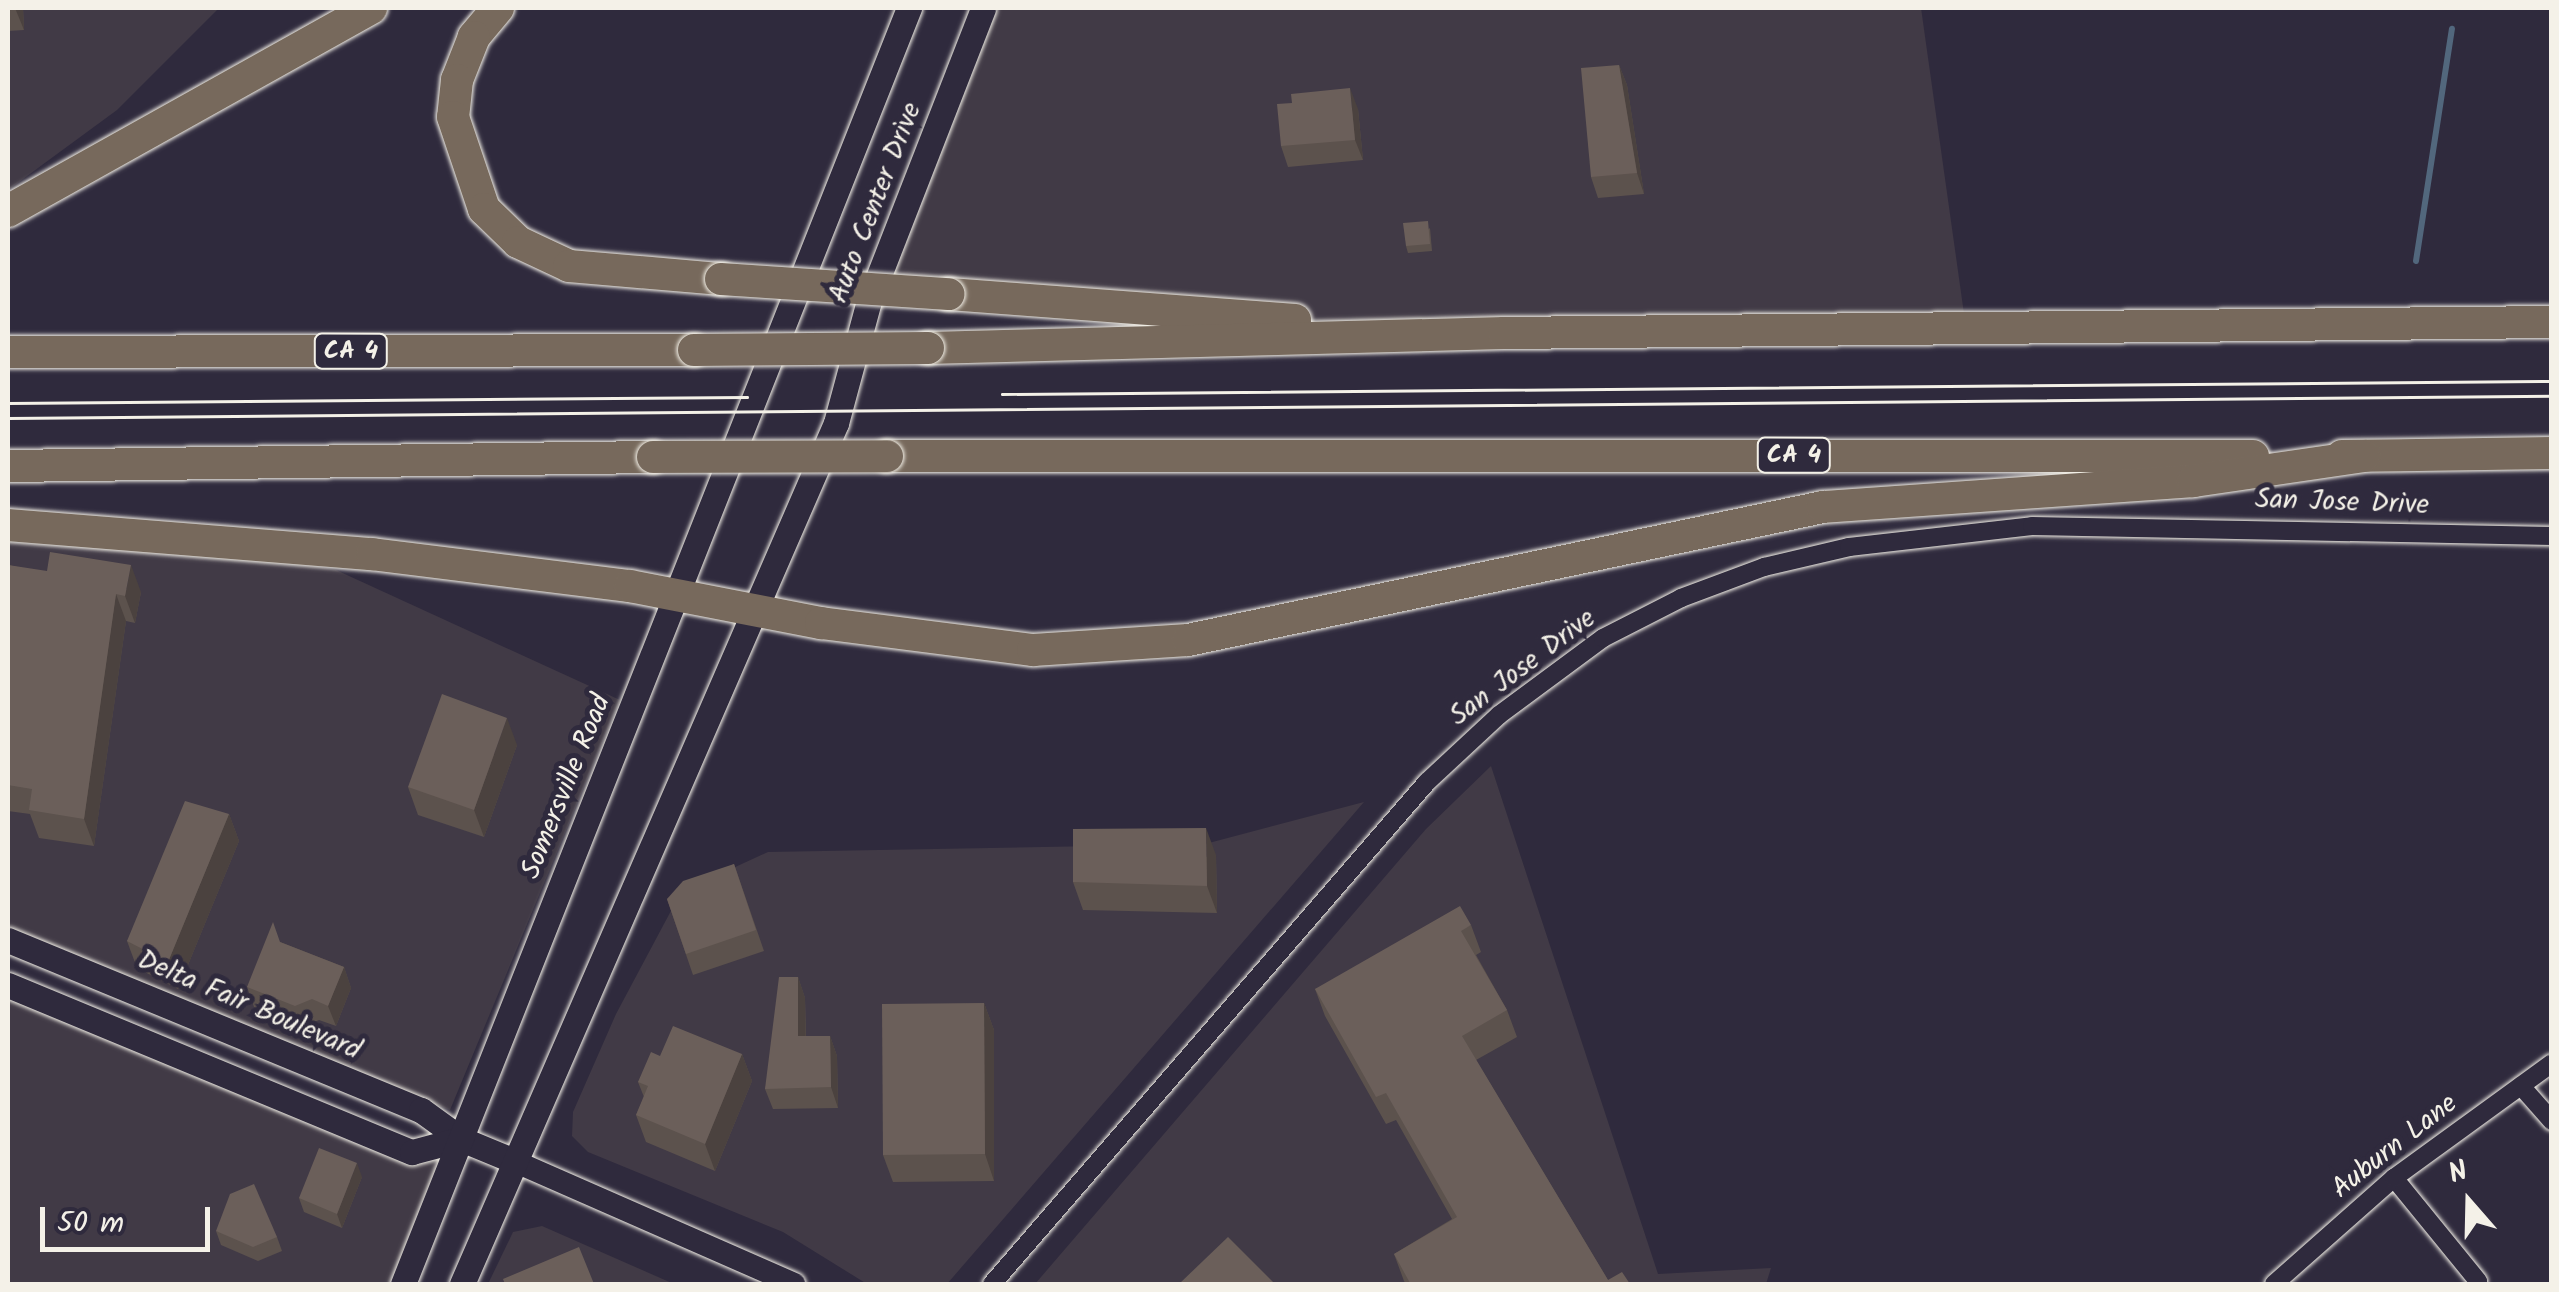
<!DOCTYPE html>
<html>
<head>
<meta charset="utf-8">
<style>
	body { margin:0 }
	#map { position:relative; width:2559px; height:1292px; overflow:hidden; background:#2f2a3d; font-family:Kalam,sans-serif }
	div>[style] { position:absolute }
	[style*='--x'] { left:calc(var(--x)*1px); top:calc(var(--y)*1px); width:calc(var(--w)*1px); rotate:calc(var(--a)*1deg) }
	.built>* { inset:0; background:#413a46 }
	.stream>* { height:6px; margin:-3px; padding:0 3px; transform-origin:3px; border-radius:3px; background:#52677d }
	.roads { filter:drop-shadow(0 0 2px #f4f1e8) drop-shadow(0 0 2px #f4f1e8) }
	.minor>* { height:18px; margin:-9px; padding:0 9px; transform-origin:9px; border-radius:9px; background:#2f2a3d }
	.tertiary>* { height:22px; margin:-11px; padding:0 11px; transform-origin:11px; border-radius:11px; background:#2f2a3d }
	.secondary>* { height:25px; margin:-12.5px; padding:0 12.5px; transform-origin:12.5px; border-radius:12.5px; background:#2f2a3d }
	.motorway>* { height:32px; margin:-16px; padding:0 16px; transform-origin:16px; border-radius:16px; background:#77695c }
	.tram>* { height:2.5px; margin:-1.25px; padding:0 1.25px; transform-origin:1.25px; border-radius:1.25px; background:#f4f1e8 }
	.bridges { filter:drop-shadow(0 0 2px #f4f1e8) drop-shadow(0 0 2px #f4f1e8) }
	.motorway-bridge>* { height:32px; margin:-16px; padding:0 16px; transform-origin:16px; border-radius:16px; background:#77695c }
	.wall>* { inset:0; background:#5c524d }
	.shaded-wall>* { inset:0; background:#4b423f }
	.building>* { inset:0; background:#6b5f5a }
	span { translate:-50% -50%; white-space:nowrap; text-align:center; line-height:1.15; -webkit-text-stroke:10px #2f2a3d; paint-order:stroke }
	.shield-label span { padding:2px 8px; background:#2f2a3d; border:2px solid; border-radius:8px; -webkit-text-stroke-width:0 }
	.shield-label { font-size:25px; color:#f4f1e8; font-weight:700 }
	.street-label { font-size:28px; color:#f4f1e8 }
	.frame { position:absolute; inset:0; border:10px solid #f4f1e8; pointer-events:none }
	.north { position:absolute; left:2419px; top:1152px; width:100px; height:100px; -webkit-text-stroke:8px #2f2a3d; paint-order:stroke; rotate:340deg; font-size:28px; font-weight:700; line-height:40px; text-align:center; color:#f4f1e8 }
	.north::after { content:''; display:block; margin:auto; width:35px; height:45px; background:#f4f1e8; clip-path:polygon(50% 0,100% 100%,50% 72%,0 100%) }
	.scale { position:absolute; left:40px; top:1207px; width:170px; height:45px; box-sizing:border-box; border:5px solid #f4f1e8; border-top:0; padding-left:12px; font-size:30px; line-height:35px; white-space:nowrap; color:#f4f1e8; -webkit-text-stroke:8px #2f2a3d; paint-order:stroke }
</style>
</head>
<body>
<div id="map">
	<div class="built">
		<div style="clip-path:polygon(8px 8px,219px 8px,117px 110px,8px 190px)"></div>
		<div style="clip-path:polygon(984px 8px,1921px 8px,1966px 328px,1504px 333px,879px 290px)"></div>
		<div style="clip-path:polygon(8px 542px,288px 561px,336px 570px,620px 700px,450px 1110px,8px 934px)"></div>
		<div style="clip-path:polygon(1491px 766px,1658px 1274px,1771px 1268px,1766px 1284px,1035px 1284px,1426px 829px)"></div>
		<div style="clip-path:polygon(1364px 802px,947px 1284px,867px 1284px,783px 1232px,588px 1152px,572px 1136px,573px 1112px,616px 1014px,681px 892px,768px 852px,1205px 844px)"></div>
		<div style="clip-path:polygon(8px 985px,412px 1152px,461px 1139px,403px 1284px,8px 1284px)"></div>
		<div style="clip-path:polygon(542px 1226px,674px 1284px,488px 1284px,513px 1232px)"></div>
	</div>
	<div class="stream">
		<div style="--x:2416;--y:261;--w:235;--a:-81.2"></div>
	</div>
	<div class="roads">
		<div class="minor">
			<div style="--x:2521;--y:1086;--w:47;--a:48.5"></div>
			<div style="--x:2394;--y:1178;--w:133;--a:50.8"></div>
			<div style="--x:992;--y:1284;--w:664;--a:-49.09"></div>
			<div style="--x:1427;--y:782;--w:98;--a:-42.9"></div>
			<div style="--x:1499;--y:715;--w:129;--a:-36.5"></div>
			<div style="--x:1603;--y:638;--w:88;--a:-27.1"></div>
			<div style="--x:1681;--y:598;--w:89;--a:-20.5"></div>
			<div style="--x:1764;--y:567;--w:87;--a:-13.2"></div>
			<div style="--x:1849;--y:547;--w:184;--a:-6.5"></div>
			<div style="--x:2032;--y:526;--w:520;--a:1.1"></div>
			<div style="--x:2274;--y:1284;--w:160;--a:-41.5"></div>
			<div style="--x:2394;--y:1178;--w:195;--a:-36"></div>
		</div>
		<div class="tertiary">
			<div style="--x:514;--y:1161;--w:306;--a:23.7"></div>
		</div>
		<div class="secondary">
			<div style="--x:8;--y:940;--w:447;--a:22.4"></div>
			<div style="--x:421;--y:1110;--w:49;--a:35.9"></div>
			<div style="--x:461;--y:1139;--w:57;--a:22.5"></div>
			<div style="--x:8;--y:985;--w:437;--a:22.5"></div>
			<div style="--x:412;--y:1152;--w:51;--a:-14.9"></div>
			<div style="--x:403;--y:1284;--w:1373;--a:-68.37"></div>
			<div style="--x:462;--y:1284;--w:939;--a:-66.52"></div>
			<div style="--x:836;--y:423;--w:126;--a:-74.9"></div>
			<div style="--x:869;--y:301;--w:314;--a:-68.7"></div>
		</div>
		<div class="motorway">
			<div style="--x:498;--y:8;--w:38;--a:130"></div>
			<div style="--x:474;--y:37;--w:46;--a:111.6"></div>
			<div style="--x:457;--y:80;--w:37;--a:96"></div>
			<div style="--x:453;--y:117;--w:97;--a:71.4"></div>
			<div style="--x:484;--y:209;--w:47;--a:44.1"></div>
			<div style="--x:518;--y:242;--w:56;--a:25.2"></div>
			<div style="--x:569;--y:266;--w:153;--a:4.9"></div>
			<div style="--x:8;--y:211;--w:416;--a:-29.2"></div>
			<div style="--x:949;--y:294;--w:347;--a:4.3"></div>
			<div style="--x:928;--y:348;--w:576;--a:-1.49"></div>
			<div style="--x:1504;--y:333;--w:1048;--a:-0.6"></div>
			<div style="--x:8;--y:352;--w:686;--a:-0.17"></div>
			<div style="--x:887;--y:456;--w:1366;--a:0"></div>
			<div style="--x:2342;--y:456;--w:210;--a:-0.8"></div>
			<div style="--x:8;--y:466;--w:645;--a:-0.8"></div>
			<div style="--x:8;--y:525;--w:365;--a:4.6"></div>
			<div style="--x:372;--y:554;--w:260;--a:7.1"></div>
			<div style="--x:630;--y:586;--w:195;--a:11"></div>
			<div style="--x:821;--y:623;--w:214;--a:7.3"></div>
			<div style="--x:1033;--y:650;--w:155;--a:-3.7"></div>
			<div style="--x:1188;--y:640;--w:649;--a:-11.83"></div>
			<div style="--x:1823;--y:507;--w:371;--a:-4"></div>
			<div style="--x:2193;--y:481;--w:173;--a:-8.3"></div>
		</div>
	</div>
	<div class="tram">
		<div style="--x:1002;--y:394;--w:1550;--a:-0.48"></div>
		<div style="--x:8;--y:403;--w:739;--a:-0.47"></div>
		<div style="--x:8;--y:418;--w:2544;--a:-0.5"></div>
	</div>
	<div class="bridges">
		<div class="motorway-bridge">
			<div style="--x:721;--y:279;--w:228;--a:3.8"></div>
			<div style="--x:694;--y:350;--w:234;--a:-0.5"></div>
			<div style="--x:653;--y:457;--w:234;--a:-0.2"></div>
		</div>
	</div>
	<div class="wall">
		<div style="clip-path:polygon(8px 8px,23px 8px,24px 30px,8px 31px)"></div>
		<div style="clip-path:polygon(1619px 65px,1627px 85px,1644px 194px,1598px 198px,1591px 177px)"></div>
		<div style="clip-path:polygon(1292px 103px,1358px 109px,1363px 160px,1288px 167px,1281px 146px)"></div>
		<div style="clip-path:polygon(1430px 228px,1432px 251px,1408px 253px,1406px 246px)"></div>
		<div style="clip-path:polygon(8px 565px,141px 592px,135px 623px,126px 621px,94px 846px,39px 838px,30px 814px,8px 811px)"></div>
		<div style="clip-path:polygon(517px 745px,484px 837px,418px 815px,408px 787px)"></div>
		<div style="clip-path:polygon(229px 814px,239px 841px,178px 989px,137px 968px,127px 941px)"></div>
		<div style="clip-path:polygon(1216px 855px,1217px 913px,1083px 910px,1073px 882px)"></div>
		<div style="clip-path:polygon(734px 864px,764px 951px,693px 975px,667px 899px)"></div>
		<div style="clip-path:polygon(1471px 925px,1481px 952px,1476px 955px,1507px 1010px,1517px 1037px,1476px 1060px,1608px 1280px,1630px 1284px,1406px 1284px,1404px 1281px,1394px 1254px,1452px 1219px,1396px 1120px,1386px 1124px,1325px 1016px,1315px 989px)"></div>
		<div style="clip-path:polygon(280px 942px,344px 967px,351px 988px,336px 1026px,319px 1020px,303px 1027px,254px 1007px,247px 987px)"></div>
		<div style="clip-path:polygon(798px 977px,805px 998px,806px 1036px,830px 1036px,837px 1056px,838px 1108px,773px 1109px,765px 1089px)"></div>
		<div style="clip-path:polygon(984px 1003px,994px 1030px,994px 1181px,893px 1182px,883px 1155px)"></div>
		<div style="clip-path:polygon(742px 1054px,752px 1081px,715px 1171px,646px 1142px,636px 1115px,644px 1097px,638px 1082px,660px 1056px)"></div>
		<div style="clip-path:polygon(362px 1177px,342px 1228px,304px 1212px,299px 1198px)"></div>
		<div style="clip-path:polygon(216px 1231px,277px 1237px,282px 1251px,258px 1261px,221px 1245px)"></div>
	</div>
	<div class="shaded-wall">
		<div style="clip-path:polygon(15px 8px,23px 8px,24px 30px)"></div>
		<div style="clip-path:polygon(1619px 65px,1627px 85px,1644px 194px,1637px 173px)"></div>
		<div style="clip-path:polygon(1350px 88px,1358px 109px,1363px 160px,1355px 140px)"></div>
		<div style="clip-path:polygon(131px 565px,141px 592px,135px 623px,125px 596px)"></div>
		<div style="clip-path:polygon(116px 594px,126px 621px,94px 846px,84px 819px)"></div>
		<div style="clip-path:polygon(507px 718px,517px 745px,484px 837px,474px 810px)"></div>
		<div style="clip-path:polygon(229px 814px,239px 841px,178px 989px,168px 962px)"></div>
		<div style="clip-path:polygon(1206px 828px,1216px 855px,1217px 913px,1207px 886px)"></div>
		<div style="clip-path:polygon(344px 967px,351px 988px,336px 1026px,328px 1006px)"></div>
		<div style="clip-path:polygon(798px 977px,805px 998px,806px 1057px,798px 1036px)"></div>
		<div style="clip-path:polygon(984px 1003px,994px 1030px,994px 1181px,985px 1154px)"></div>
		<div style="clip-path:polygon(830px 1036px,837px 1056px,838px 1108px,831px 1087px)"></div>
		<div style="clip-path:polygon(742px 1054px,752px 1081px,715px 1171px,705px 1144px)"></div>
		<div style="clip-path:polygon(357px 1163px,362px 1177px,342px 1228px,337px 1214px)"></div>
	</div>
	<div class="building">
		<div style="clip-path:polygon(1619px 65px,1637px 173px,1591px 177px,1581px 68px)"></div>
		<div style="clip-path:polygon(1350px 88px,1355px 140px,1281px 146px,1277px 104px,1292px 103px,1291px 94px)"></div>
		<div style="clip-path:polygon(1428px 221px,1430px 244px,1406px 246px,1403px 223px)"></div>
		<div style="clip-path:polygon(50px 552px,131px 565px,125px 596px,116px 594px,84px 819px,29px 810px,32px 789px,8px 785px,8px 565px,47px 571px)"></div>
		<div style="clip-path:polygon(442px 694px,507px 718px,474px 810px,408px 787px)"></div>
		<div style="clip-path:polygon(185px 801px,229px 814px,168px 962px,127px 941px)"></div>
		<div style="clip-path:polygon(1206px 828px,1207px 886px,1073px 882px,1073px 829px)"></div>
		<div style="clip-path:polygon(734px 864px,756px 930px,686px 954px,667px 899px,683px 881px)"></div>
		<div style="clip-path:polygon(1460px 906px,1471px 925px,1461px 931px,1507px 1010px,1462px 1036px,1608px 1280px,1622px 1272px,1630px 1284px,1407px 1284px,1410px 1283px,1394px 1254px,1457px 1217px,1386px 1093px,1376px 1097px,1315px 989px)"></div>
		<div style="clip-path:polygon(273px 922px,280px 942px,344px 967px,328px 1006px,312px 999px,295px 1006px,247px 987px)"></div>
		<div style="clip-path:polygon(779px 977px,798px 977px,798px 1036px,830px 1036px,831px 1087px,765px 1089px)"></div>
		<div style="clip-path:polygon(984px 1003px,985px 1154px,883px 1155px,882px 1004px)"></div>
		<div style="clip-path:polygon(673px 1026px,742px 1054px,705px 1144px,636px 1115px,648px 1086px,638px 1082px,651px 1052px,660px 1056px)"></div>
		<div style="clip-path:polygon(319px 1148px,357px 1163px,337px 1214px,299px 1198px)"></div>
		<div style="clip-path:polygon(254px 1184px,277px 1237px,253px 1247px,216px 1231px,230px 1194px)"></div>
		<div style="clip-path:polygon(1228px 1237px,1275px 1284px,1179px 1284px)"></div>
		<div style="clip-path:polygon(579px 1247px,594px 1284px,505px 1284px,503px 1279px)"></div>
	</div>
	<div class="shield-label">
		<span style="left:351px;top:351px">CA 4</span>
		<span style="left:1794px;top:455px">CA 4</span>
	</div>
	<div class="street-label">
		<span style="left:876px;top:203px;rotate:-69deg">Auto Center Drive</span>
		<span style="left:2342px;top:503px;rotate:2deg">San Jose Drive</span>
		<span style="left:1523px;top:668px;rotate:-37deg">San Jose Drive</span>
		<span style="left:567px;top:787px;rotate:-68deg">Somersville Road</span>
		<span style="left:249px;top:1006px;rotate:23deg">Delta Fair Boulevard</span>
		<span style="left:2395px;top:1147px;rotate:-38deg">Auburn Lane</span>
	</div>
	<div class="frame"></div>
	<div class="north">N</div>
	<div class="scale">50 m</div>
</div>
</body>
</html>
